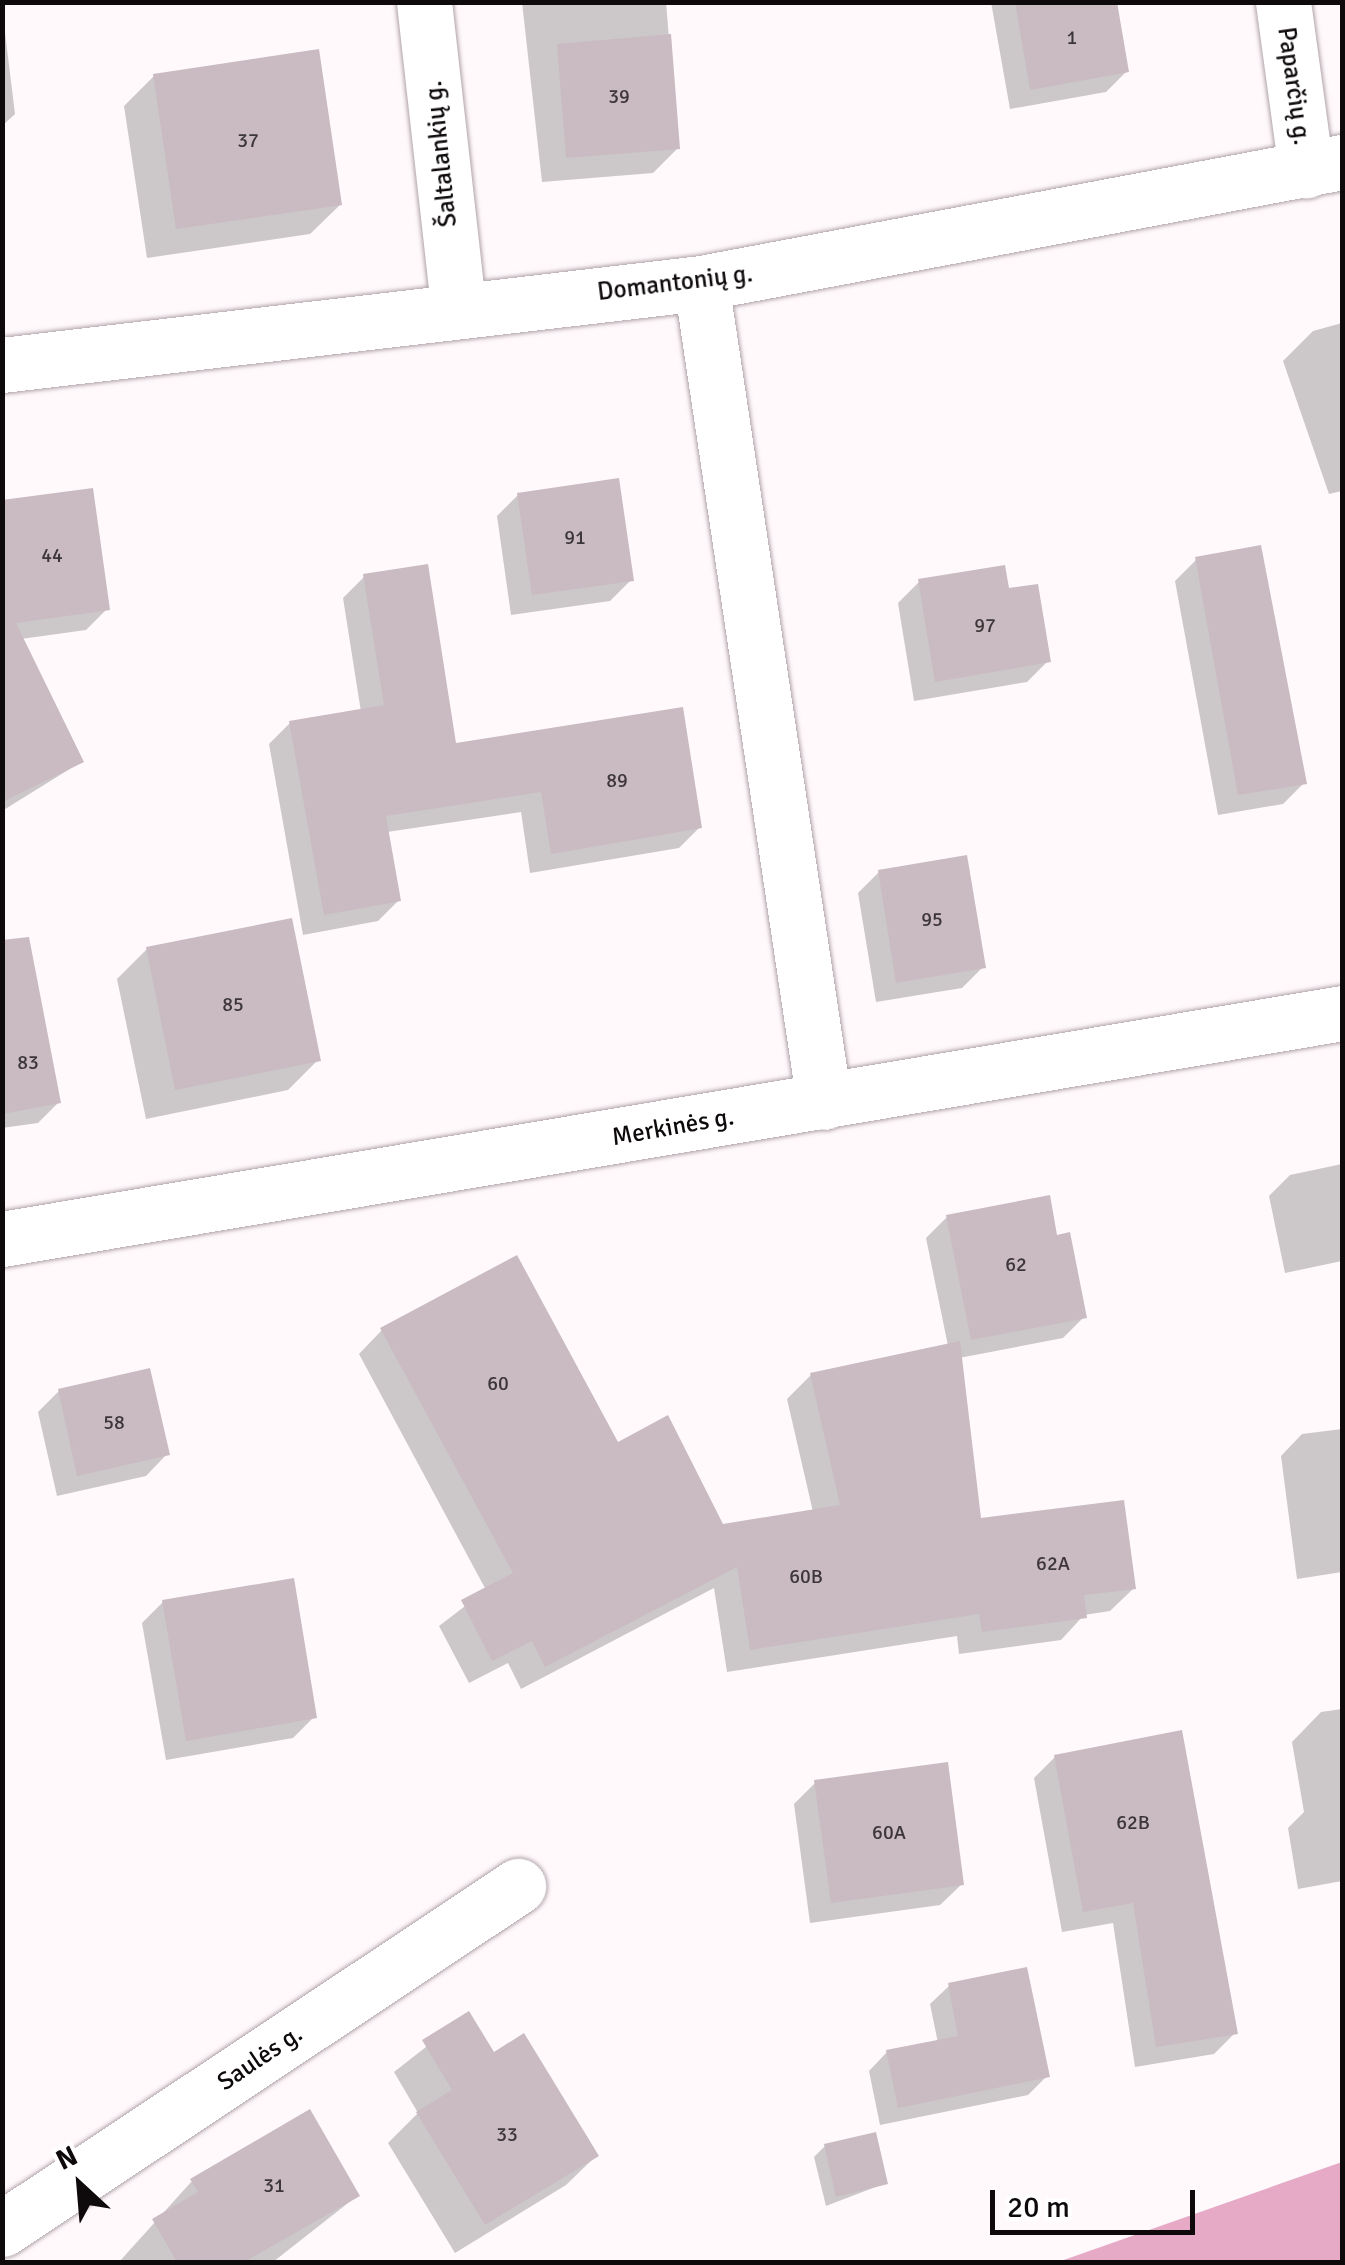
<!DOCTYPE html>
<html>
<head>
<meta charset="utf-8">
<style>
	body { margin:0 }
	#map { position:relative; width:1345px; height:2265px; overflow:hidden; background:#fff9fc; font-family:Signika,sans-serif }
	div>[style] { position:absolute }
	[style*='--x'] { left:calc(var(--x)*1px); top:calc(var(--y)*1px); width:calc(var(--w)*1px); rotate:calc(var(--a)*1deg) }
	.forest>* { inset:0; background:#e6a9c6 }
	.shadow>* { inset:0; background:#0003 }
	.building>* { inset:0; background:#c9bbc1 }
	.roads { filter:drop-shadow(0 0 2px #b0a3a9) drop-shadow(0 0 2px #b0a3a9) }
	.minor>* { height:55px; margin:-27.5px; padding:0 27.5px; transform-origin:27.5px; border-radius:27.5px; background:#fff }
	span { translate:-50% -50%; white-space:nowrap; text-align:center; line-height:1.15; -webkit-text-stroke:10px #fff; paint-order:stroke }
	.number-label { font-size:20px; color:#3d3639 }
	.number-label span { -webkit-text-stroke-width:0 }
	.street-label { font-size:25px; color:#0e0a0c }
	.frame { position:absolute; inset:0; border:5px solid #0e0a0c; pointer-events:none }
	.north { position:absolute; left:30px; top:2135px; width:100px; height:100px; -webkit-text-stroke:8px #fff; paint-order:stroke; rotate:334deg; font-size:28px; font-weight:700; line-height:40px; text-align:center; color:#0e0a0c }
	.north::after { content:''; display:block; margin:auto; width:35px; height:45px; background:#0e0a0c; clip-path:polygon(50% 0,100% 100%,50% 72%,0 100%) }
	.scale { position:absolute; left:990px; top:2190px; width:205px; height:45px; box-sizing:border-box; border:5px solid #0e0a0c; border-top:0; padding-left:12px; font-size:30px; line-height:35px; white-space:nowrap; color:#0e0a0c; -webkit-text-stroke:8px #fff; paint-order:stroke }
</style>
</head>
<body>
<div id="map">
	<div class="forest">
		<div style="clip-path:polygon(1342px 2162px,1342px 2262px,1058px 2262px)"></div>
	</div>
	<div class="shadow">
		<div style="clip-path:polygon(522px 2px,666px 2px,678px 148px,653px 173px,542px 182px)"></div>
		<div style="clip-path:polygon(991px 2px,1116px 2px,1127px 71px,1106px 92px,1010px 109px)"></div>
		<div style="clip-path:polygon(2px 8px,15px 114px,2px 126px)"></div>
		<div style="clip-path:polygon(154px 76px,340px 205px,310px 234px,147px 258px,124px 106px)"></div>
		<div style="clip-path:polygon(1342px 323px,1342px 491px,1329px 494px,1283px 361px,1313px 331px)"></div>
		<div style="clip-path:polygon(518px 495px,631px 580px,610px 601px,511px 615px,497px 516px)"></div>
		<div style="clip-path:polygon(2px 503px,107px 609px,86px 630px,21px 639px,81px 762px,2px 811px)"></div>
		<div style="clip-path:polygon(1197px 559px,1304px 783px,1283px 804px,1218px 815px,1175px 581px)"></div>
		<div style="clip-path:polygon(364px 577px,454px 746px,700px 827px,679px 848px,530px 873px,521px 812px,387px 832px,399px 900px,378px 921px,303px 935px,269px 744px,290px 723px,361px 712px,343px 598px)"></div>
		<div style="clip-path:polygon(919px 582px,1007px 591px,1048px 661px,1027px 682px,914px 701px,898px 603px)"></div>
		<div style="clip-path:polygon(879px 872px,983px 967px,962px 988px,876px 1002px,858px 893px)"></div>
		<div style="clip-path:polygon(147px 949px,318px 1060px,288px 1090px,146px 1119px,117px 979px)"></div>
		<div style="clip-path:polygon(2px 1025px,59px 1102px,38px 1123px,2px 1128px)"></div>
		<div style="clip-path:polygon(1342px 1164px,1342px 1261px,1285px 1273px,1269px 1196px,1290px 1175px)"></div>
		<div style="clip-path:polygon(947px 1217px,1055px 1238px,1084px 1317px,1063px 1338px,959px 1358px,979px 1521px,1134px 1588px,1110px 1611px,1084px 1615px,1061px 1640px,959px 1654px,957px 1636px,727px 1672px,714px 1588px,521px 1689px,508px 1663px,469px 1683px,439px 1626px,486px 1590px,359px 1354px,382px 1330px,617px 1445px,721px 1526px,813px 1512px,787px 1399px,811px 1375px,948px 1346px,926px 1238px)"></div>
		<div style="clip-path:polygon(59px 1391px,167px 1454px,146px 1476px,57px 1496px,38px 1412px)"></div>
		<div style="clip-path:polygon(1342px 1429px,1342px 1572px,1297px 1579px,1281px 1456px,1302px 1434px)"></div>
		<div style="clip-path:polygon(163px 1602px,314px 1717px,293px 1738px,166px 1760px,142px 1623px)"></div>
		<div style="clip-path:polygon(1342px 1709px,1342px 1881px,1298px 1889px,1288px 1828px,1304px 1812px,1292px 1742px,1321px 1712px)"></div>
		<div style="clip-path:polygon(1055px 1757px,1235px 2033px,1214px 2054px,1135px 2067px,1113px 1923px,1062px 1932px,1034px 1778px)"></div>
		<div style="clip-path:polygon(816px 1782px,962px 1884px,940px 1905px,810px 1923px,794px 1804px)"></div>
		<div style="clip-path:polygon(949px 1986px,1047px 2076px,1028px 2095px,880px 2125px,869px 2071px,887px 2052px,938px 2043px,930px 2004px)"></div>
		<div style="clip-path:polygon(468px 2014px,493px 2055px,596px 2156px,566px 2185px,455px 2253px,388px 2143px,418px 2113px,394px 2072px)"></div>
		<div style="clip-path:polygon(825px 2146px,886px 2183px,826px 2206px,814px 2157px)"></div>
		<div style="clip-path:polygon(192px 2181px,357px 2196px,273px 2262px,119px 2262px)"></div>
	</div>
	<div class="building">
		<div style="clip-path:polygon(1015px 2px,1117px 2px,1129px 72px,1030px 90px)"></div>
		<div style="clip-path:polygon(671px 34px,680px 149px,566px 158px,557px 44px)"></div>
		<div style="clip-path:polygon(319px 49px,342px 205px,176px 229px,153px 74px)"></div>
		<div style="clip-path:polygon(619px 478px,634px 581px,532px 595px,517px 493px)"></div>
		<div style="clip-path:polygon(93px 488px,110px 610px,16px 623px,84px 762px,2px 802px,2px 500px)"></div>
		<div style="clip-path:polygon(1261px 545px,1307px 784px,1238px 795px,1195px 557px)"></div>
		<div style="clip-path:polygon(428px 564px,456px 743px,683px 707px,702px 828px,551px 854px,541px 792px,386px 816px,401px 901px,324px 915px,289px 721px,384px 705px,363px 574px)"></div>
		<div style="clip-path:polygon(1005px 565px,1009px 588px,1038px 584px,1051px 662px,935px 682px,918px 579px)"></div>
		<div style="clip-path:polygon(967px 855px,986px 968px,896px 983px,878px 870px)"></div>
		<div style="clip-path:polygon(292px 918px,321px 1061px,175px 1090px,146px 947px)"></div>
		<div style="clip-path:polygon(29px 937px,61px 1103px,2px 1114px,2px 940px)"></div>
		<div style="clip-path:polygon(1050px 1195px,1057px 1235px,1070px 1232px,1087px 1318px,971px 1340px,946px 1215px)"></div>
		<div style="clip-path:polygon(517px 1255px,618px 1442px,668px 1415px,723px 1524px,840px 1505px,810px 1373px,960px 1341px,981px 1518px,1124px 1500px,1136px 1589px,1084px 1595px,1087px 1618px,982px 1632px,979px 1614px,750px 1650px,737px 1567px,545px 1667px,532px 1641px,492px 1661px,461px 1600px,513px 1573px,380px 1328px)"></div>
		<div style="clip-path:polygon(150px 1368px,170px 1455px,77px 1476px,58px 1389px)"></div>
		<div style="clip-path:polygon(294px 1578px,317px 1718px,186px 1741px,162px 1600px)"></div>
		<div style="clip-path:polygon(1182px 1730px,1238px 2034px,1156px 2047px,1133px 1903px,1083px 1912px,1054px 1755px)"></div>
		<div style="clip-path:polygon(948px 1762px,964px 1885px,831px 1903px,814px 1780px)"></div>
		<div style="clip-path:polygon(1027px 1967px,1050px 2077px,898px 2108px,886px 2050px,958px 2036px,948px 1983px)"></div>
		<div style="clip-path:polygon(469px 2011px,494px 2052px,524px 2033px,599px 2156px,485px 2225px,416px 2112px,452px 2090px,422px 2040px)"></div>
		<div style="clip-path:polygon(310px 2109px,360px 2196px,244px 2262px,177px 2262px,152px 2219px,198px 2192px,190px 2179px)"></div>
		<div style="clip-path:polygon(876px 2132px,888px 2184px,836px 2197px,824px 2144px)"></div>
	</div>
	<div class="roads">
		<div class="minor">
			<div style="--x:424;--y:2;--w:306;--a:83.6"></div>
			<div style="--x:1283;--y:2;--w:170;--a:82.2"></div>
			<div style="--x:701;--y:283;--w:828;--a:81.46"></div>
			<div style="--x:2;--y:365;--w:704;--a:-6.69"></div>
			<div style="--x:701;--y:283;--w:652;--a:-10.69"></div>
			<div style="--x:2;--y:1239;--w:1359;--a:-9.57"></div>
			<div style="--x:2;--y:2229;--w:620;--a:-33.61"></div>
		</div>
	</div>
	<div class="number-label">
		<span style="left:1072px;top:37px">1</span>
		<span style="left:619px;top:96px">39</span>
		<span style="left:248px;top:140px">37</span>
		<span style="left:575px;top:537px">91</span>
		<span style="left:52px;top:555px">44</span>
		<span style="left:985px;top:625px">97</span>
		<span style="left:617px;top:780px">89</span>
		<span style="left:932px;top:919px">95</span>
		<span style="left:233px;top:1004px">85</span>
		<span style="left:28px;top:1062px">83</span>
		<span style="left:1016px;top:1264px">62</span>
		<span style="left:498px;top:1383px">60</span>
		<span style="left:114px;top:1422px">58</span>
		<span style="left:1053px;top:1563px">62A</span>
		<span style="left:806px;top:1576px">60B</span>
		<span style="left:1133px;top:1822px">62B</span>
		<span style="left:889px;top:1832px">60A</span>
		<span style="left:507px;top:2134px">33</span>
		<span style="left:274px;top:2185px">31</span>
	</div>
	<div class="street-label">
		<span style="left:1294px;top:86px;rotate:82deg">Paparčių g.</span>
		<span style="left:441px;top:154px;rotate:-96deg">Šaltalankių g.</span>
		<span style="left:675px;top:283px;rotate:-7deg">Domantonių g.</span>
		<span style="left:673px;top:1127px;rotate:-10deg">Merkinės g.</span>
		<span style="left:260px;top:2058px;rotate:-34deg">Saulės g.</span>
	</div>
	<div class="frame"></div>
	<div class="north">N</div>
	<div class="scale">20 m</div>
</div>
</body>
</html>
